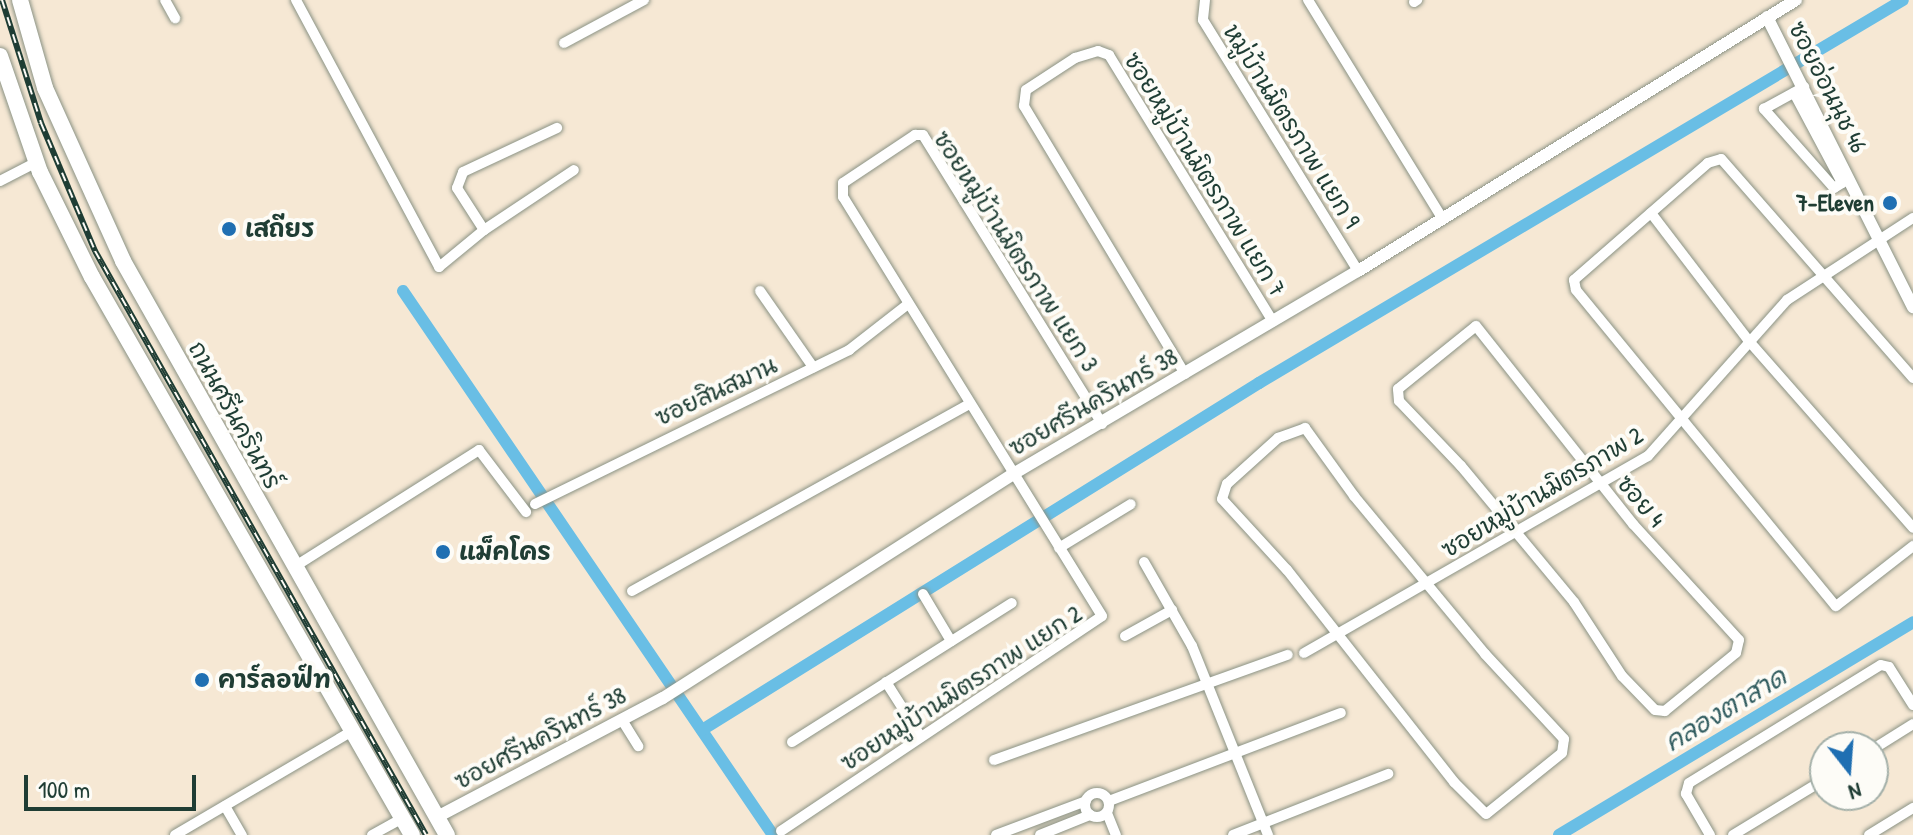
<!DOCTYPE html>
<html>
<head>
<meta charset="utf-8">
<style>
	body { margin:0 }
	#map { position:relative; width:1913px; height:835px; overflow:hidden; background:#f6e8d4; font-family:"Patrick Hand","Playpen Sans Thai",sans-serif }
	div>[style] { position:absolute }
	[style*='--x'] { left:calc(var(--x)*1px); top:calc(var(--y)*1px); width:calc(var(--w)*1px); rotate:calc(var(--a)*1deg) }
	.canal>* { height:12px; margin:-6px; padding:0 6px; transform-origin:6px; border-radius:6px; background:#69bee5 }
	.roads { filter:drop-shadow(0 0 2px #8a9284) drop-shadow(0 0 2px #8a9284) }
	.minor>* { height:10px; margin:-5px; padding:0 5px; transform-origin:5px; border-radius:5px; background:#fff }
	.minor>.ring { margin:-5px; padding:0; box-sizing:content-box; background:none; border:10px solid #fff; border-radius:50% }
	.tertiary>* { height:12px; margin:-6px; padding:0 6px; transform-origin:6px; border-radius:6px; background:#fff }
	.primary>* { height:16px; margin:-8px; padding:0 8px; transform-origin:8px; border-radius:8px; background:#fff }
	.rail>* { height:6px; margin-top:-3px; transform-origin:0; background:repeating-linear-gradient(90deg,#fdfcf7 0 9px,#1f3d34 0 18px); box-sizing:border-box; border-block:2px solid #1f3d34 }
	.dots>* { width:22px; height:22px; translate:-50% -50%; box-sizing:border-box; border:4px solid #fdfcf7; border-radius:50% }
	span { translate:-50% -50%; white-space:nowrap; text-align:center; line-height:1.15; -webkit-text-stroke:8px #fdfcf7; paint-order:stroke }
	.street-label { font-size:24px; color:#1f3d34 }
	.poi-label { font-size:24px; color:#1f3d34; font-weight:700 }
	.right { translate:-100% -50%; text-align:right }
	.left { translate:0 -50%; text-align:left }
	.water-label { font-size:26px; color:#325d60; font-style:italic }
	.north { position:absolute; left:1809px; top:731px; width:80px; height:80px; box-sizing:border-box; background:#fdfcf7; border:2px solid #a4b0a9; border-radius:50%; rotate:163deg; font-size:22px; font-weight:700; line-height:32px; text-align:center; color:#1f3d34 }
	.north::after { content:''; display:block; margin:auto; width:28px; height:36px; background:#1f6fb2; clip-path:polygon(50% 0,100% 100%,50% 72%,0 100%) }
	.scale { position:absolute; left:24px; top:775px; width:172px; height:36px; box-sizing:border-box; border:4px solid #1f3d34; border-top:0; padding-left:10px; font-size:24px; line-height:28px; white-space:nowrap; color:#1f3d34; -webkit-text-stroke:6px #fdfcf7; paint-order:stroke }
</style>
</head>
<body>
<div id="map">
	<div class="canal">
		<div style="--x:403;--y:291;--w:658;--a:55.78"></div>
		<div style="--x:702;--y:730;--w:656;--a:-31.92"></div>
		<div style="--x:1259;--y:383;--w:749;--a:-30.74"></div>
		<div style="--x:1559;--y:835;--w:413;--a:-31"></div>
	</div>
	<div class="roads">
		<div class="minor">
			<div style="--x:165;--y:0;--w:21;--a:61"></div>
			<div style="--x:296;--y:0;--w:303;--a:61.8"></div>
			<div style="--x:439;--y:267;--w:58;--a:-39.4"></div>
			<div style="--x:484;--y:230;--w:50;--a:-122.7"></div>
			<div style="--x:457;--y:188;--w:17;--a:-69"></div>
			<div style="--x:463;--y:172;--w:104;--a:-25.1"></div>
			<div style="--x:1205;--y:0;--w:20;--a:96"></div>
			<div style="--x:1203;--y:20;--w:295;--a:58.3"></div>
			<div style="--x:1308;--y:0;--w:256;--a:58.4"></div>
			<div style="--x:1414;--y:2;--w:4;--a:-34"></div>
			<div style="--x:564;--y:43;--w:91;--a:-28.3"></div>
			<div style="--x:1794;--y:93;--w:102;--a:61.9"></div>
			<div style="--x:1842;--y:183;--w:9;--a:148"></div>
			<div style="--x:1834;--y:188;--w:106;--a:-131.5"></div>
			<div style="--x:1764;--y:109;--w:46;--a:-28.8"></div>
			<div style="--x:0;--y:181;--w:42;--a:-27.2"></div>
			<div style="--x:1651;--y:213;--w:160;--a:52.6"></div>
			<div style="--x:1748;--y:340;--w:250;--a:48.7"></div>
			<div style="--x:484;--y:230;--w:108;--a:-33.7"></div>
			<div style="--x:760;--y:291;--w:93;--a:55.1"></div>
			<div style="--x:1476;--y:326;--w:253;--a:51.6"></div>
			<div style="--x:1633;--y:524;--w:157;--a:47.6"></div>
			<div style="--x:1739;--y:640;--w:13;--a:103"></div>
			<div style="--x:1736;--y:653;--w:92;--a:140.8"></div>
			<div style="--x:1665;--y:711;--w:10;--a:-174"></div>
			<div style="--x:1655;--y:710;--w:47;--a:-134.1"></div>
			<div style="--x:1622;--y:676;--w:88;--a:-123"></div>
			<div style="--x:1574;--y:602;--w:177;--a:-129.7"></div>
			<div style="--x:1461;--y:466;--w:90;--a:-133.6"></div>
			<div style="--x:1399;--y:401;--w:12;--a:-95"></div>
			<div style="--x:1398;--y:389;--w:100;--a:-38.9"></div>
			<div style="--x:1185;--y:374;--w:313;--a:-121"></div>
			<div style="--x:1024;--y:106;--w:16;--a:-83"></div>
			<div style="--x:1026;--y:90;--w:59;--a:-33.1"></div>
			<div style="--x:1075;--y:58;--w:24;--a:-17"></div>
			<div style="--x:1098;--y:51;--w:12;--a:20"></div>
			<div style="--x:1109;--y:55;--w:313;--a:58.4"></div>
			<div style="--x:1913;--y:378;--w:291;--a:-131.2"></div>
			<div style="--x:1721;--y:159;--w:14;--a:163"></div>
			<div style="--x:1708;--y:163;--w:178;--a:138.9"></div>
			<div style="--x:1574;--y:280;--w:10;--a:79"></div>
			<div style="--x:1576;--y:290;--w:409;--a:50.6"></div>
			<div style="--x:1836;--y:606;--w:98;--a:-37.9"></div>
			<div style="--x:1305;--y:428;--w:84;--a:54.2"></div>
			<div style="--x:1354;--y:496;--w:205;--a:50.3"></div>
			<div style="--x:1485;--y:654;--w:116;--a:47.1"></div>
			<div style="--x:1564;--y:739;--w:14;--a:98"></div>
			<div style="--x:1562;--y:753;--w:97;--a:141.2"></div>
			<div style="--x:1486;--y:814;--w:45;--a:-135"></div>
			<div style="--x:1454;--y:782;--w:270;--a:-128.2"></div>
			<div style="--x:1287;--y:570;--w:96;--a:-132.5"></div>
			<div style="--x:1222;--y:499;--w:16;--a:-72"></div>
			<div style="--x:1227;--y:484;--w:69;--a:-42"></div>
			<div style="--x:1278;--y:438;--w:29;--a:-20"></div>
			<div style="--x:535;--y:504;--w:350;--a:-26.1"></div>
			<div style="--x:849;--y:350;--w:75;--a:-37.9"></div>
			<div style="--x:1059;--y:548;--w:84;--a:-31.4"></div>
			<div style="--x:1144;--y:562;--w:97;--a:60.3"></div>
			<div style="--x:1192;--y:646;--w:204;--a:68.1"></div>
			<div style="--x:294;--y:567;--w:219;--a:-32.3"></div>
			<div style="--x:479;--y:450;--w:78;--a:52.8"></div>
			<div style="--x:632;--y:591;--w:385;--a:-29"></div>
			<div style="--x:923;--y:594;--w:55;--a:59.2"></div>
			<div style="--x:1125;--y:636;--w:54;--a:-29"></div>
			<div style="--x:1304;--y:653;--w:396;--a:-29.8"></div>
			<div style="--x:1648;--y:456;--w:209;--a:-48.3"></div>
			<div style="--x:1787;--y:300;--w:150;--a:-33.1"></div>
			<div style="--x:886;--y:682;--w:65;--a:57.5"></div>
			<div style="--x:622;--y:720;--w:31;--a:58"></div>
			<div style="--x:792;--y:742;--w:260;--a:-32.3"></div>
			<div style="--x:1873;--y:749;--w:47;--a:-32"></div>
			<div style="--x:994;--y:760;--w:312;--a:-19.7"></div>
			<div class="ring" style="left:1085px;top:793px;width:14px;height:14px"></div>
			<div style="--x:1109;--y:801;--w:248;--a:-20.8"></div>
			<div style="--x:225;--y:806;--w:34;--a:60"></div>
			<div style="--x:1107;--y:813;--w:24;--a:68"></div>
			<div style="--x:781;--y:831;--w:386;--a:-33.8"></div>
			<div style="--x:1102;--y:616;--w:493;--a:-121.7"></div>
			<div style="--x:843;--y:197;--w:14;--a:-90"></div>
			<div style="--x:843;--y:183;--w:87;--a:-33.7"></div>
			<div style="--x:915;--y:135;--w:8;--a:0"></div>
			<div style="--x:923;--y:135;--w:340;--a:58.2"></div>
			<div style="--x:175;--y:835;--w:205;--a:-30.4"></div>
			<div style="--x:372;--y:835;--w:35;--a:-29"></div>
			<div style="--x:996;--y:835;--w:96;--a:-20.7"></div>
			<div style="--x:1040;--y:835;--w:54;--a:-21.8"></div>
			<div style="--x:1233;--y:835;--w:167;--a:-21.5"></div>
			<div style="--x:1710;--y:835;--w:48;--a:-120.3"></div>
			<div style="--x:1686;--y:794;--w:11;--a:-75"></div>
			<div style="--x:1689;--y:783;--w:225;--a:-31.6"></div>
			<div style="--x:1881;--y:665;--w:8;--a:14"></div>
			<div style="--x:1889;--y:667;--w:45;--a:57.7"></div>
			<div style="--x:1733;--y:835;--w:108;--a:-31.3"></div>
			<div style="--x:1869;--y:835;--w:52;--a:-31.5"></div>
		</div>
		<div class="tertiary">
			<div style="--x:1767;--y:17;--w:325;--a:63.3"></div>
			<div style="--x:437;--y:817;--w:255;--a:-27.8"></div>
			<div style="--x:663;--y:698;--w:416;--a:-32.6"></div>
			<div style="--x:1013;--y:474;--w:400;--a:-30.5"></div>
			<div style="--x:1358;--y:271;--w:515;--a:-31.75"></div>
		</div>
		<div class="primary">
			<div style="--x:20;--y:0;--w:91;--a:74.1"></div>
			<div style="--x:45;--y:88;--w:190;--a:65.7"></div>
			<div style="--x:123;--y:261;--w:659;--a:60.56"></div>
			<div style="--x:0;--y:56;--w:123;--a:71"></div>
			<div style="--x:40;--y:172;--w:117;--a:63.7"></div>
			<div style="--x:92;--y:277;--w:643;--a:60.17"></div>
		</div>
	</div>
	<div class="rail">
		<div style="--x:2;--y:0;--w:129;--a:72.4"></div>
		<div style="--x:41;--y:123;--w:139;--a:67.1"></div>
		<div style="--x:95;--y:251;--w:671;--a:60.46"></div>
	</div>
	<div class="dots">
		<div style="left:1890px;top:203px;background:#1f6fb2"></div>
		<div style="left:229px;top:229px;background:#1f6fb2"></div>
		<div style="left:443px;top:552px;background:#1f6fb2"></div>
		<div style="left:202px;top:680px;background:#1f6fb2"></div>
	</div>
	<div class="street-label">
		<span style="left:1828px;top:87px;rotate:63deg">ซอยอ่อนนุช 46</span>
		<span style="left:1292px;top:126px;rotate:58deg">หมู่บ้านมิตรภาพ แยก 9</span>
		<span style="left:1205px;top:174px;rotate:58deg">ซอยหมู่บ้านมิตรภาพ แยก 7</span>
		<span style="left:1016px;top:251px;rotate:57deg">ซอยหมู่บ้านมิตรภาพ แยก 3</span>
		<span style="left:716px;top:391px;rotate:-25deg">ซอยสินสมาน</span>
		<span style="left:1093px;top:402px;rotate:-30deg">ซอยศรีนครินทร์ 38</span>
		<span style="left:235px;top:415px;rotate:61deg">ถนนศรีนครินทร์</span>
		<span style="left:1542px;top:492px;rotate:-31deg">ซอยหมู่บ้านมิตรภาพ 2</span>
		<span style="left:1641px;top:501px;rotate:50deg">ซอย 4</span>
		<span style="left:961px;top:688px;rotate:-33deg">ซอยหมู่บ้านมิตรภาพ แยก 2</span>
		<span style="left:540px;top:738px;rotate:-28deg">ซอยศรีนครินทร์ 38</span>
	</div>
	<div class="poi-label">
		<span class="right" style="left:1874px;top:203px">7-Eleven</span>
		<span class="left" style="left:245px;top:229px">เสถียร</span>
		<span class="left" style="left:459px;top:552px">แม็คโคร</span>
		<span class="left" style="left:218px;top:680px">คาร์ลอฟ์ท</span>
	</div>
	<div class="water-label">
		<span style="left:1725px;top:709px;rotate:-31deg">คลองตาสาด</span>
	</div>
	<div class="north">N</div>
	<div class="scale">100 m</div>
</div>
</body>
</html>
